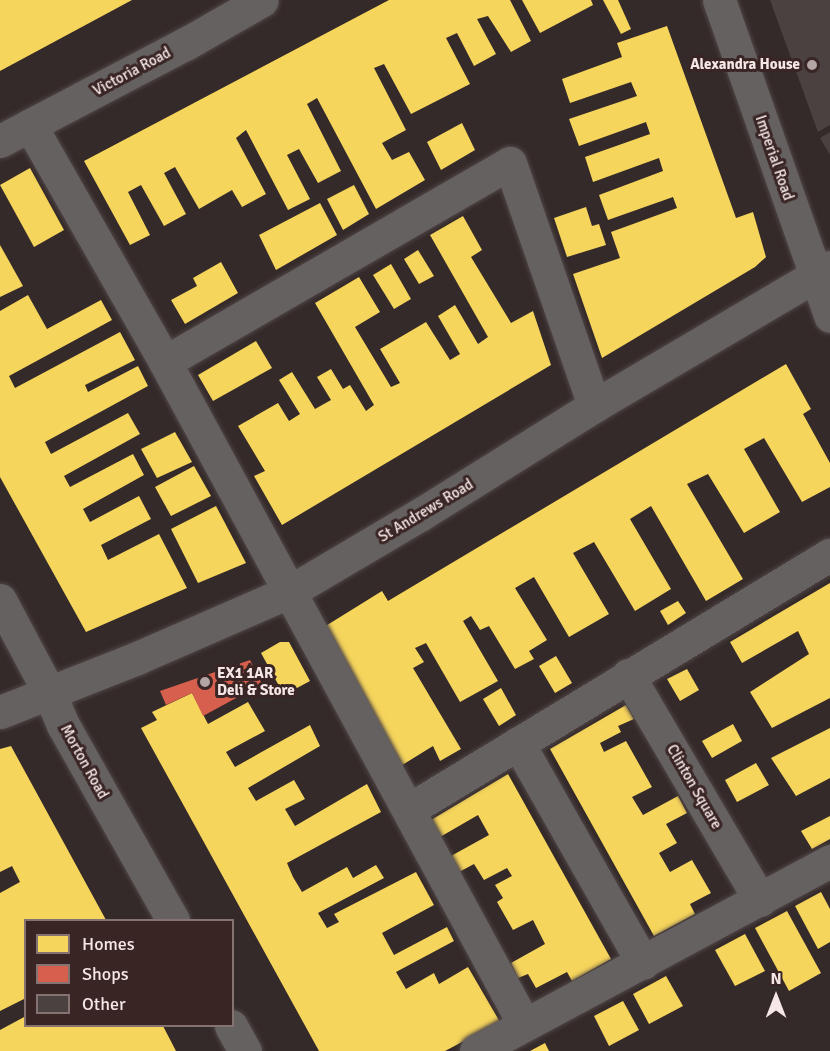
<!DOCTYPE html>
<html>
<head>
<meta charset="utf-8">
<style>
	body { margin:0 }
	#map { position:relative; width:830px; height:1051px; overflow:hidden; background:#352a2a; font-family:Signika,sans-serif }
	div>[style] { position:absolute }
	[style*='--x'] { left:calc(var(--x)*1px); top:calc(var(--y)*1px); width:calc(var(--w)*1px); rotate:calc(var(--a)*1deg) }
	.homes>* { inset:0; background:#f6d55c }
	.shops>* { inset:0; background:#d6604d }
	.building>* { inset:0; background:#4a4140 }
	.roads { filter:drop-shadow(0 0 2px #4f4545) drop-shadow(0 0 2px #4f4545) }
	.minor>* { height:33px; margin:-16.5px; padding:0 16.5px; transform-origin:16.5px; border-radius:16.5px; background:#666161 }
	.dots>* { width:16px; height:16px; translate:-50% -50%; box-sizing:border-box; border:3px solid #3a2525; border-radius:50% }
	span { translate:-50% -50%; white-space:nowrap; text-align:center; line-height:1.15; -webkit-text-stroke:6px #3a2525; paint-order:stroke }
	.poi-label { font-size:15px; color:#f5e7e6; font-weight:700 }
	.right { translate:-100% -50%; text-align:right }
	.left { translate:0 -50%; text-align:left }
	.street-label { font-size:15px; color:#f5e7e6 }
	.legend { position:absolute; left:24px; top:919px; width:210px; height:108px; box-sizing:border-box; background:#3a2525; border:2px solid #857372; margin:0; padding:8px 10px; list-style:none; font-size:18px; color:#f5e7e6 }
	.legend li { display:flex; align-items:center; gap:12px; height:30px }
	.legend b { width:30px; border:2px solid #857372 }
	.north { position:absolute; left:746px; top:967px; width:60px; height:60px; -webkit-text-stroke:4px #3a2525; paint-order:stroke; rotate:0deg; font-size:16px; font-weight:700; line-height:24px; text-align:center; color:#f5e7e6 }
	.north::after { content:''; display:block; margin:auto; width:21px; height:27px; background:#f5e7e6; clip-path:polygon(50% 0,100% 100%,50% 72%,0 100%) }
</style>
</head>
<body>
<div id="map">
	<div class="homes">
		<div style="clip-path:polygon(0 0,132px 0,0 71px)"></div>
		<div style="clip-path:polygon(389px 0,510px 0,531px 41px,511px 52px,488px 16px,477px 19px,496px 54px,474px 66px,457px 33px,446px 38px,470px 84px,411px 114px,384px 64px,374px 68px,406px 130px,382px 143px,392px 160px,409px 152px,425px 180px,376px 209px,317px 98px,307px 104px,341px 171px,318px 183px,299px 149px,287px 155px,310px 199px,288px 210px,246px 130px,236px 138px,266px 194px,242px 207px,232px 190px,199px 209px,175px 167px,164px 173px,186px 214px,164px 226px,141px 185px,128px 192px,150px 235px,130px 245px,84px 161px)"></div>
		<div style="clip-path:polygon(522px 0,591px 0,593px 5px,540px 33px)"></div>
		<div style="clip-path:polygon(603px 0,618px 0,631px 29px,621px 34px)"></div>
		<div style="clip-path:polygon(667px 26px,736px 218px,753px 212px,766px 257px,755px 267px,602px 358px,573px 274px,620px 258px,611px 232px,677px 208px,673px 197px,608px 220px,599px 195px,663px 171px,659px 158px,593px 182px,585px 157px,650px 134px,646px 122px,579px 146px,569px 119px,637px 96px,631px 82px,570px 103px,562px 79px,622px 57px,617px 43px)"></div>
		<div style="clip-path:polygon(462px 123px,475px 150px,441px 170px,427px 142px)"></div>
		<div style="clip-path:polygon(30px 168px,64px 230px,34px 247px,0 185px)"></div>
		<div style="clip-path:polygon(354px 185px,369px 214px,343px 230px,327px 199px)"></div>
		<div style="clip-path:polygon(320px 203px,337px 235px,276px 270px,259px 235px)"></div>
		<div style="clip-path:polygon(586px 207px,592px 226px,599px 224px,606px 245px,567px 257px,554px 218px)"></div>
		<div style="clip-path:polygon(463px 216px,482px 250px,471px 257px,511px 323px,533px 311px,551px 365px,282px 525px,254px 476px,265px 471px,238px 426px,278px 403px,289px 421px,300px 414px,279px 380px,292px 372px,315px 409px,331px 400px,317px 377px,331px 369px,343px 389px,350px 385px,366px 411px,374px 405px,315px 303px,359px 277px,380px 312px,355px 327px,391px 387px,400px 383px,380px 349px,426px 322px,450px 360px,460px 354px,438px 316px,455px 305px,478px 344px,488px 337px,430px 235px)"></div>
		<div style="clip-path:polygon(0 245px,23px 286px,0 297px)"></div>
		<div style="clip-path:polygon(418px 250px,434px 276px,419px 284px,404px 259px)"></div>
		<div style="clip-path:polygon(221px 262px,238px 293px,185px 324px,171px 300px,197px 286px,193px 278px)"></div>
		<div style="clip-path:polygon(391px 264px,411px 299px,394px 309px,373px 275px)"></div>
		<div style="clip-path:polygon(28px 295px,47px 329px,101px 300px,112px 320px,9px 376px,15px 388px,120px 332px,135px 360px,85px 385px,88px 392px,138px 366px,148px 386px,45px 442px,51px 454px,128px 413px,140px 434px,64px 476px,70px 487px,133px 454px,144px 475px,83px 509px,90px 522px,139px 496px,151px 519px,101px 545px,108px 560px,159px 534px,187px 588px,86px 632px,0 477px,0 311px)"></div>
		<div style="clip-path:polygon(256px 341px,272px 368px,213px 401px,198px 375px)"></div>
		<div style="clip-path:polygon(786px 364px,811px 409px,803px 414px,830px 463px,830px 487px,802px 502px,764px 438px,744px 449px,780px 512px,744px 533px,708px 474px,687px 484px,743px 579px,706px 601px,651px 506px,630px 519px,671px 589px,635px 611px,594px 542px,573px 553px,609px 614px,569px 637px,534px 577px,515px 588px,547px 640px,529px 651px,534px 659px,515px 669px,489px 626px,480px 630px,471px 616px,463px 621px,498px 681px,460px 702px,426px 643px,415px 648px,424px 662px,413px 668px,461px 749px,440px 761px,433px 746px,399px 767px,324px 627px,382px 591px,388px 601px)"></div>
		<div style="clip-path:polygon(175px 432px,192px 462px,157px 478px,141px 449px)"></div>
		<div style="clip-path:polygon(194px 466px,211px 496px,171px 516px,155px 487px)"></div>
		<div style="clip-path:polygon(216px 506px,246px 563px,198px 583px,171px 529px)"></div>
		<div style="clip-path:polygon(830px 583px,830px 698px,772px 728px,750px 692px,809px 654px,798px 631px,742px 663px,730px 642px)"></div>
		<div style="clip-path:polygon(678px 601px,686px 613px,668px 625px,660px 611px)"></div>
		<div style="clip-path:polygon(280px 642px,289px 642px,310px 681px,284px 695px,261px 653px)"></div>
		<div style="clip-path:polygon(556px 656px,572px 683px,555px 693px,539px 666px)"></div>
		<div style="clip-path:polygon(687px 669px,699px 690px,680px 701px,667px 679px)"></div>
		<div style="clip-path:polygon(501px 688px,516px 715px,499px 726px,483px 699px)"></div>
		<div style="clip-path:polygon(192px 693px,208px 724px,248px 702px,255px 714px,265px 731px,226px 752px,235px 767px,310px 725px,320px 746px,248px 788px,256px 801px,294px 780px,305px 799px,285px 809px,295px 826px,367px 784px,381px 812px,287px 863px,293px 877px,302px 892px,347px 867px,353px 878px,376px 865px,384px 878px,318px 913px,327px 928px,339px 922px,334px 914px,416px 872px,434px 905px,382px 933px,394px 955px,447px 927px,454px 941px,396px 972px,406px 989px,434px 973px,439px 984px,468px 967px,500px 1022px,445px 1051px,319px 1051px,141px 728px,157px 720px,152px 712px)"></div>
		<div style="clip-path:polygon(626px 705px,634px 719px,618px 726px,621px 732px,600px 743px,604px 752px,626px 741px,652px 787px,632px 797px,643px 815px,678px 796px,687px 813px,666px 824px,677px 843px,659px 853px,670px 872px,692px 860px,711px 893px,690px 904px,695px 914px,654px 936px,550px 749px)"></div>
		<div style="clip-path:polygon(733px 724px,742px 741px,712px 758px,702px 741px)"></div>
		<div style="clip-path:polygon(830px 728px,830px 778px,796px 796px,771px 758px)"></div>
		<div style="clip-path:polygon(11px 746px,106px 920px,26px 920px,26px 998px,0 1011px,0 893px,20px 882px,12px 866px,0 872px,0 749px)"></div>
		<div style="clip-path:polygon(756px 763px,769px 785px,737px 802px,725px 780px)"></div>
		<div style="clip-path:polygon(508px 774px,611px 959px,572px 981px,567px 972px,536px 988px,528px 974px,518px 978px,511px 963px,545px 944px,533px 920px,513px 930px,497px 902px,503px 898px,495px 885px,512px 876px,507px 868px,484px 880px,474px 864px,459px 872px,451px 856px,489px 835px,478px 815px,440px 837px,431px 820px)"></div>
		<div style="clip-path:polygon(830px 816px,830px 839px,812px 849px,801px 831px)"></div>
		<div style="clip-path:polygon(821px 892px,830px 909px,830px 942px,818px 949px,795px 906px)"></div>
		<div style="clip-path:polygon(787px 911px,821px 973px,789px 991px,755px 928px)"></div>
		<div style="clip-path:polygon(745px 934px,765px 971px,735px 986px,715px 950px)"></div>
		<div style="clip-path:polygon(666px 976px,683px 1006px,649px 1024px,633px 994px)"></div>
		<div style="clip-path:polygon(623px 1001px,639px 1030px,609px 1046px,594px 1016px)"></div>
		<div style="clip-path:polygon(26px 1016px,26px 1026px,163px 1026px,176px 1051px,0 1051px,0 1030px)"></div>
		<div style="clip-path:polygon(545px 1043px,549px 1051px,530px 1051px)"></div>
	</div>
	<div class="shops">
		<div style="clip-path:polygon(250px 660px,262px 684px,203px 716px,192px 693px,166px 705px,160px 691px)"></div>
	</div>
	<div class="building">
		<div style="clip-path:polygon(770px 0,830px 0,830px 125px,818px 132px)"></div>
		<div style="clip-path:polygon(830px 132px,830px 155px,820px 138px)"></div>
	</div>
	<div class="roads">
		<div class="minor">
			<div style="--x:719;--y:0;--w:335;--a:70.6"></div>
			<div style="--x:30;--y:125;--w:273;--a:60.3"></div>
			<div style="--x:165;--y:362;--w:753;--a:61.53"></div>
			<div style="--x:0;--y:141;--w:211;--a:-27.7"></div>
			<div style="--x:187;--y:43;--w:86;--a:-29.8"></div>
			<div style="--x:165;--y:362;--w:398;--a:-30"></div>
			<div style="--x:510;--y:163;--w:257;--a:70.9"></div>
			<div style="--x:0;--y:600;--w:104;--a:62"></div>
			<div style="--x:49;--y:692;--w:36;--a:67"></div>
			<div style="--x:63;--y:725;--w:224;--a:60.6"></div>
			<div style="--x:628;--y:675;--w:261;--a:59.6"></div>
			<div style="--x:0;--y:712;--w:147;--a:-21.5"></div>
			<div style="--x:137;--y:658;--w:166;--a:-23.5"></div>
			<div style="--x:289;--y:592;--w:153;--a:-30.6"></div>
			<div style="--x:421;--y:514;--w:204;--a:-32"></div>
			<div style="--x:594;--y:406;--w:274;--a:-30.5"></div>
			<div style="--x:518;--y:743;--w:253;--a:60.4"></div>
			<div style="--x:410;--y:809;--w:491;--a:-31.2"></div>
			<div style="--x:231;--y:1026;--w:29;--a:61"></div>
			<div style="--x:476;--y:1051;--w:402;--a:-28.2"></div>
		</div>
	</div>
	<div class="dots">
		<div style="left:812px;top:65px;background:#b2a5a4"></div>
		<div style="left:205px;top:682px;background:#b2a5a4"></div>
	</div>
	<div class="poi-label">
		<span class="right" style="left:800px;top:65px">Alexandra House</span>
		<span class="left" style="left:217px;top:682px">EX1 1AR<br>Deli &amp; Store</span>
	</div>
	<div class="street-label">
		<span style="left:132px;top:72px;rotate:-28deg">Victoria Road</span>
		<span style="left:774px;top:158px;rotate:71deg">Imperial Road</span>
		<span style="left:426px;top:511px;rotate:-31deg">St Andrews Road</span>
		<span style="left:84px;top:762px;rotate:61deg">Morton Road</span>
		<span style="left:694px;top:787px;rotate:60deg">Clinton Square</span>
	</div>
	<ul class="legend">
	<li><b style="height:16px;background:#f6d55c"></b>Homes</li>
	<li><b style="height:16px;background:#d6604d"></b>Shops</li>
	<li><b style="height:16px;background:#4a4140"></b>Other</li>
	</ul>
	<div class="north">N</div>
</div>
</body>
</html>
